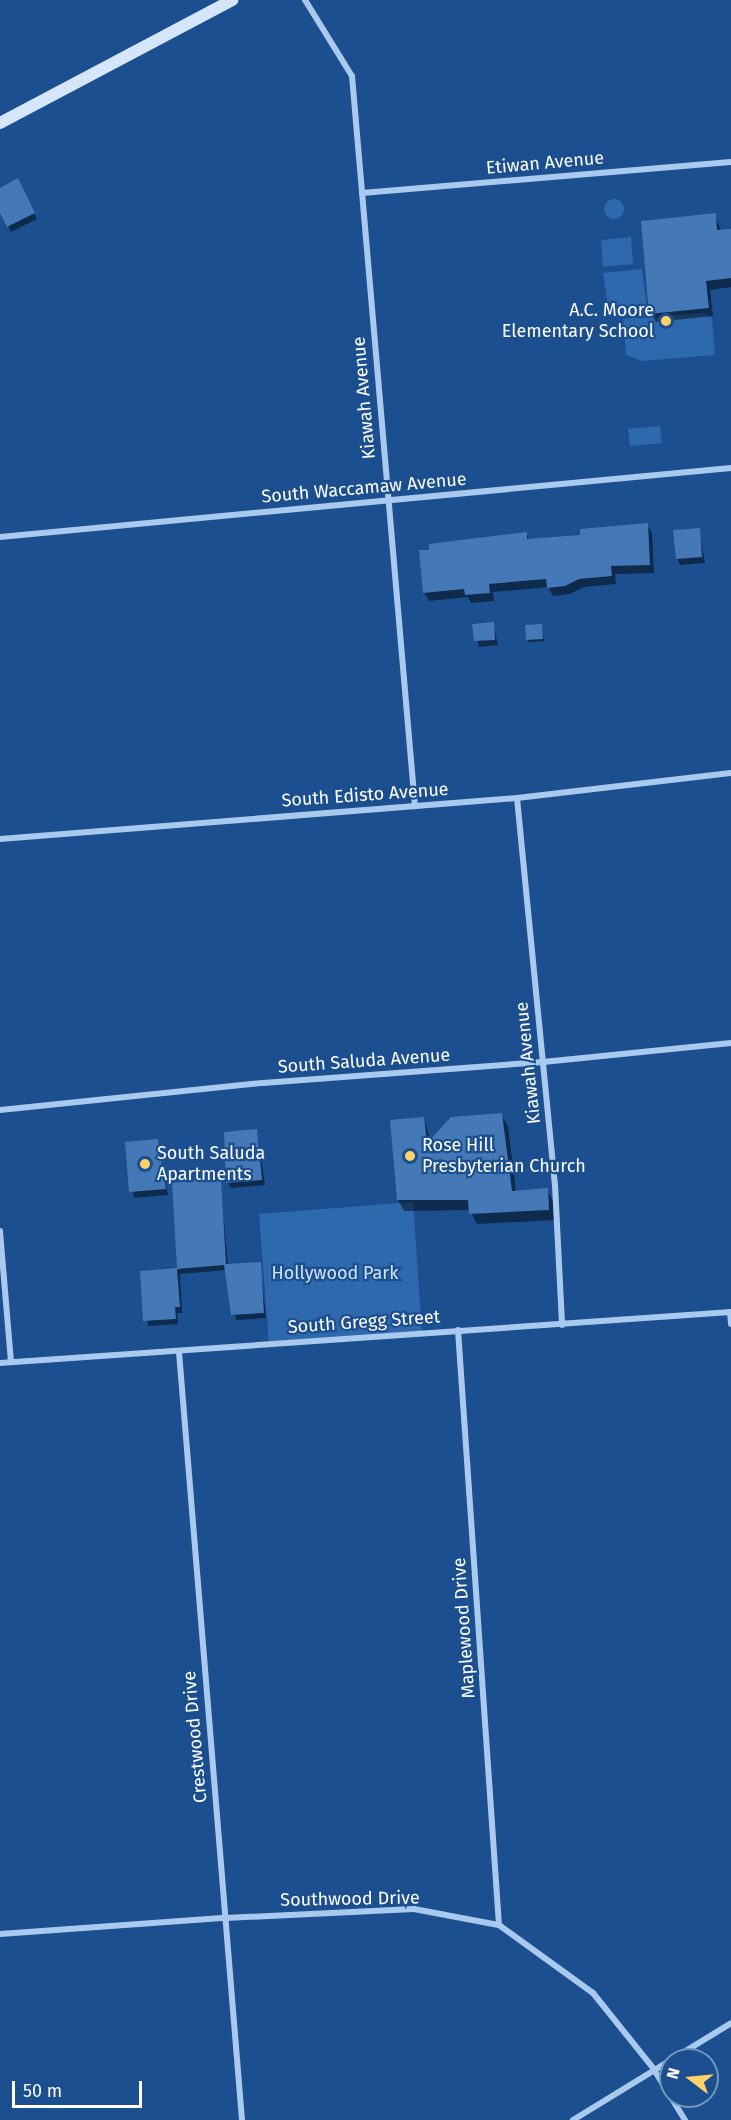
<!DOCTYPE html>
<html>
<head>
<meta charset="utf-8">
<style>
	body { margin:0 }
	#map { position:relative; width:731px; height:2120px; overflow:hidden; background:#1b4f8f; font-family:"Fira Sans",sans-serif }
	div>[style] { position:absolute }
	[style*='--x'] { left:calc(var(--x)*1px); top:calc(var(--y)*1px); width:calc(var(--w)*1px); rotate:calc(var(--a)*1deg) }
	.green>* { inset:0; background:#2e69ad }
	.round { border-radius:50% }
	.shadow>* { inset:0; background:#0007 }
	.building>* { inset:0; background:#4478b7 }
	.minor>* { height:6px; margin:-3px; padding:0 3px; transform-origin:3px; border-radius:3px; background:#a9c9ee }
	.secondary>* { height:12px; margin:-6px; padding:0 6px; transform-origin:6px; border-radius:6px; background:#d6e6fa }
	.dots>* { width:16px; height:16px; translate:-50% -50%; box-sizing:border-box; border:3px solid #1b4f8f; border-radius:50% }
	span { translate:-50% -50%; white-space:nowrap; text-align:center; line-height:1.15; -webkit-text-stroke:4.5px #1b4f8f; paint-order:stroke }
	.street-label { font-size:18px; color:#fff }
	.poi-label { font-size:18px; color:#fff }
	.right { translate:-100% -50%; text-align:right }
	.left { translate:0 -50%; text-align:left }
	.park-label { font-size:18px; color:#cfe3fa }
	.north { position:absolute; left:659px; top:2048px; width:60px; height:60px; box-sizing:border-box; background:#1b4f8f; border:2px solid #7695bc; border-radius:50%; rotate:286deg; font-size:16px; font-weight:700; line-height:24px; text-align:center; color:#fff }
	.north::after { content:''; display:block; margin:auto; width:21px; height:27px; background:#ffd166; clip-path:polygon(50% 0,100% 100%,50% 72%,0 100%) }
	.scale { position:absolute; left:12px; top:2081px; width:130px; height:27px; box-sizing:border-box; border:3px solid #fff; border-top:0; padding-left:8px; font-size:18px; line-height:21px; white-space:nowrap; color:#fff; -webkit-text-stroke:4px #1b4f8f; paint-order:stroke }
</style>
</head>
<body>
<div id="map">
	<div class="green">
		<div class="round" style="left:604px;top:199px;width:20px;height:20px"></div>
		<div style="clip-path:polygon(631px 237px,633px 264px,603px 267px,601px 240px)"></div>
		<div style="clip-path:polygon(642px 269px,647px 308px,609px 313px,603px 273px)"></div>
		<div style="clip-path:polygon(705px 313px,712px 318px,715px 355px,642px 361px,626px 355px,623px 319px)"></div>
		<div style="clip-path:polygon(660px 426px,662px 443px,630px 446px,628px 429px)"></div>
		<div style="clip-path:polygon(413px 1202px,422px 1333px,269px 1344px,259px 1214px)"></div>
	</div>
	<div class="shadow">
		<div style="clip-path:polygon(20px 186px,37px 219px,11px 232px,0 210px,0 189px)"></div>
		<div style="clip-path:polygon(715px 215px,721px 231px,731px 230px,731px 287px,710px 290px,713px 316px,656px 322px,651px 313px)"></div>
		<div style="clip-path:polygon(647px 525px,652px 533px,654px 573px,615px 574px,616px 584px,584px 587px,570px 594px,553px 596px,548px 587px,493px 592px,494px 601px,471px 603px,468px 597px,429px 601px,424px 592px,526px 534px,530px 541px,582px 537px)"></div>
		<div style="clip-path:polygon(699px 530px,705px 563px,680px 565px,677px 559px)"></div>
		<div style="clip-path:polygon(493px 623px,498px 645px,479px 647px,474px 625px)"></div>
		<div style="clip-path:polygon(542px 626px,544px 641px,528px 642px,527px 640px)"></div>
		<div style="clip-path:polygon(501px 1115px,508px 1126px,516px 1192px,547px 1190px,553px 1201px,555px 1220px,477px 1224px,470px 1210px,404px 1211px,398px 1200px,424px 1119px,431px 1141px)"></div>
		<div style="clip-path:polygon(257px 1131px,265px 1185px,231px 1188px,228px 1183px)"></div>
		<div style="clip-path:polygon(157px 1140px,168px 1195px,134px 1198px,126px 1143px)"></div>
		<div style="clip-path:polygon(220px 1180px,228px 1266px,260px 1263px,266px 1318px,236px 1320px,227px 1270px,180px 1274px,182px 1313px,177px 1313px,178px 1324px,148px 1326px,142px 1272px,178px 1270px,174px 1184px)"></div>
	</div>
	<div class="building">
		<div style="clip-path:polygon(18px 178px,35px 213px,7px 227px,0 213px,0 188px)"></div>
		<div style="clip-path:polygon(716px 213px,717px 230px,731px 229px,731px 278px,706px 281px,709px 308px,649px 314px,641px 221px)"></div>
		<div style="clip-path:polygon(648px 523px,650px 565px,611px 566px,612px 576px,579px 579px,565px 586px,547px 588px,546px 579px,489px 584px,490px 593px,465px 595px,464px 589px,423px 593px,419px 550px,429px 550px,429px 544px,527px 532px,527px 539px,580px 535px,580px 529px)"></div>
		<div style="clip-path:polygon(700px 528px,702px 557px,676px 559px,673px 530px)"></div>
		<div style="clip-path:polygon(494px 622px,495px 640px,474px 641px,472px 624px)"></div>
		<div style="clip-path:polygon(542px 624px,543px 639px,526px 640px,525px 625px)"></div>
		<div style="clip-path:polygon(502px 1113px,512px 1191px,548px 1188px,549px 1210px,469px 1214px,468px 1200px,397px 1200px,390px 1120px,424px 1117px,427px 1143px,451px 1117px)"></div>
		<div style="clip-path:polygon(257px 1129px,262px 1180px,226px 1183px,224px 1132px)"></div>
		<div style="clip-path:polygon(158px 1139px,166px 1189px,129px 1192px,125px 1142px)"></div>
		<div style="clip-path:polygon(221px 1178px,226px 1264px,261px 1262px,264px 1313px,231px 1315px,224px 1265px,177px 1269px,180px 1307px,175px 1307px,176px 1319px,143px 1321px,140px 1271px,177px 1268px,172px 1183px)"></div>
	</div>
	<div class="minor">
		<div style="--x:305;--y:0;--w:89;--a:58.3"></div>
		<div style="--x:352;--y:76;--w:733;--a:85.07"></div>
		<div style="--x:362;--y:193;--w:370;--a:-4.8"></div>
		<div style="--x:0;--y:537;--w:734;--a:-5.39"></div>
		<div style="--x:517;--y:798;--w:389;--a:84.4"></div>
		<div style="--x:555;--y:1185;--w:140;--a:87.1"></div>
		<div style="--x:0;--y:839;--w:519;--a:-4.53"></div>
		<div style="--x:517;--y:798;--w:215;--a:-6.7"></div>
		<div style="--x:0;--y:1110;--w:264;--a:-5.9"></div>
		<div style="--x:263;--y:1083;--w:281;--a:-4.3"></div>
		<div style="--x:543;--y:1062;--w:189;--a:-5.8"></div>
		<div style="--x:0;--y:1231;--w:131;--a:85.2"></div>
		<div style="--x:730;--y:1312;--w:12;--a:85"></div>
		<div style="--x:458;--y:1330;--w:596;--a:86.06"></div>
		<div style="--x:179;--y:1352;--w:771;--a:85.31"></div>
		<div style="--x:0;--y:1363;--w:733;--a:-3.99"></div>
		<div style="--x:0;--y:1934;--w:226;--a:-4.1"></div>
		<div style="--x:225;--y:1918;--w:189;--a:-2.7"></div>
		<div style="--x:414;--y:1909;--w:86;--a:10.7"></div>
		<div style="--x:499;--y:1925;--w:116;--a:35.9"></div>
		<div style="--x:593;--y:1993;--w:96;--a:51.3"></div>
		<div style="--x:653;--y:2068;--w:61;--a:58.4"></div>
		<div style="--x:573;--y:2120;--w:185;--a:-31.5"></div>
	</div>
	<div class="secondary">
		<div style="--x:0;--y:123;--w:263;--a:-27.9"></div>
	</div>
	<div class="dots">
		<div style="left:666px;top:321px;background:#ffd166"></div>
		<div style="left:410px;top:1156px;background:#ffd166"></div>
		<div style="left:145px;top:1164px;background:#ffd166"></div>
	</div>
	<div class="street-label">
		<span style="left:545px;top:163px;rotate:-5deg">Etiwan Avenue</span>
		<span style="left:364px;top:398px;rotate:-95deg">Kiawah Avenue</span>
		<span style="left:364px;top:488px;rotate:-5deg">South Waccamaw Avenue</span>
		<span style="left:365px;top:795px;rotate:-4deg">South Edisto Avenue</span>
		<span style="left:364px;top:1061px;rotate:-4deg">South Saluda Avenue</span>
		<span style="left:528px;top:1063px;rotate:-96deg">Kiawah Avenue</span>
		<span style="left:364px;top:1322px;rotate:-4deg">South Gregg Street</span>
		<span style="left:464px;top:1628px;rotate:-94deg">Maplewood Drive</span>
		<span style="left:195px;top:1737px;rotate:-95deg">Crestwood Drive</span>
		<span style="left:350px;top:1899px;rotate:-1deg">Southwood Drive</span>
	</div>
	<div class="poi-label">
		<span class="right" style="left:654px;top:321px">A.C. Moore<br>Elementary School</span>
		<span class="left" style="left:422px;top:1156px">Rose Hill<br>Presbyterian Church</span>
		<span class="left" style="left:157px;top:1164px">South Saluda<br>Apartments</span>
	</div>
	<div class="park-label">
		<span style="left:335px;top:1273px">Hollywood Park</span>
	</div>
	<div class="north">N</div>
	<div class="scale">50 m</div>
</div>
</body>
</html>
